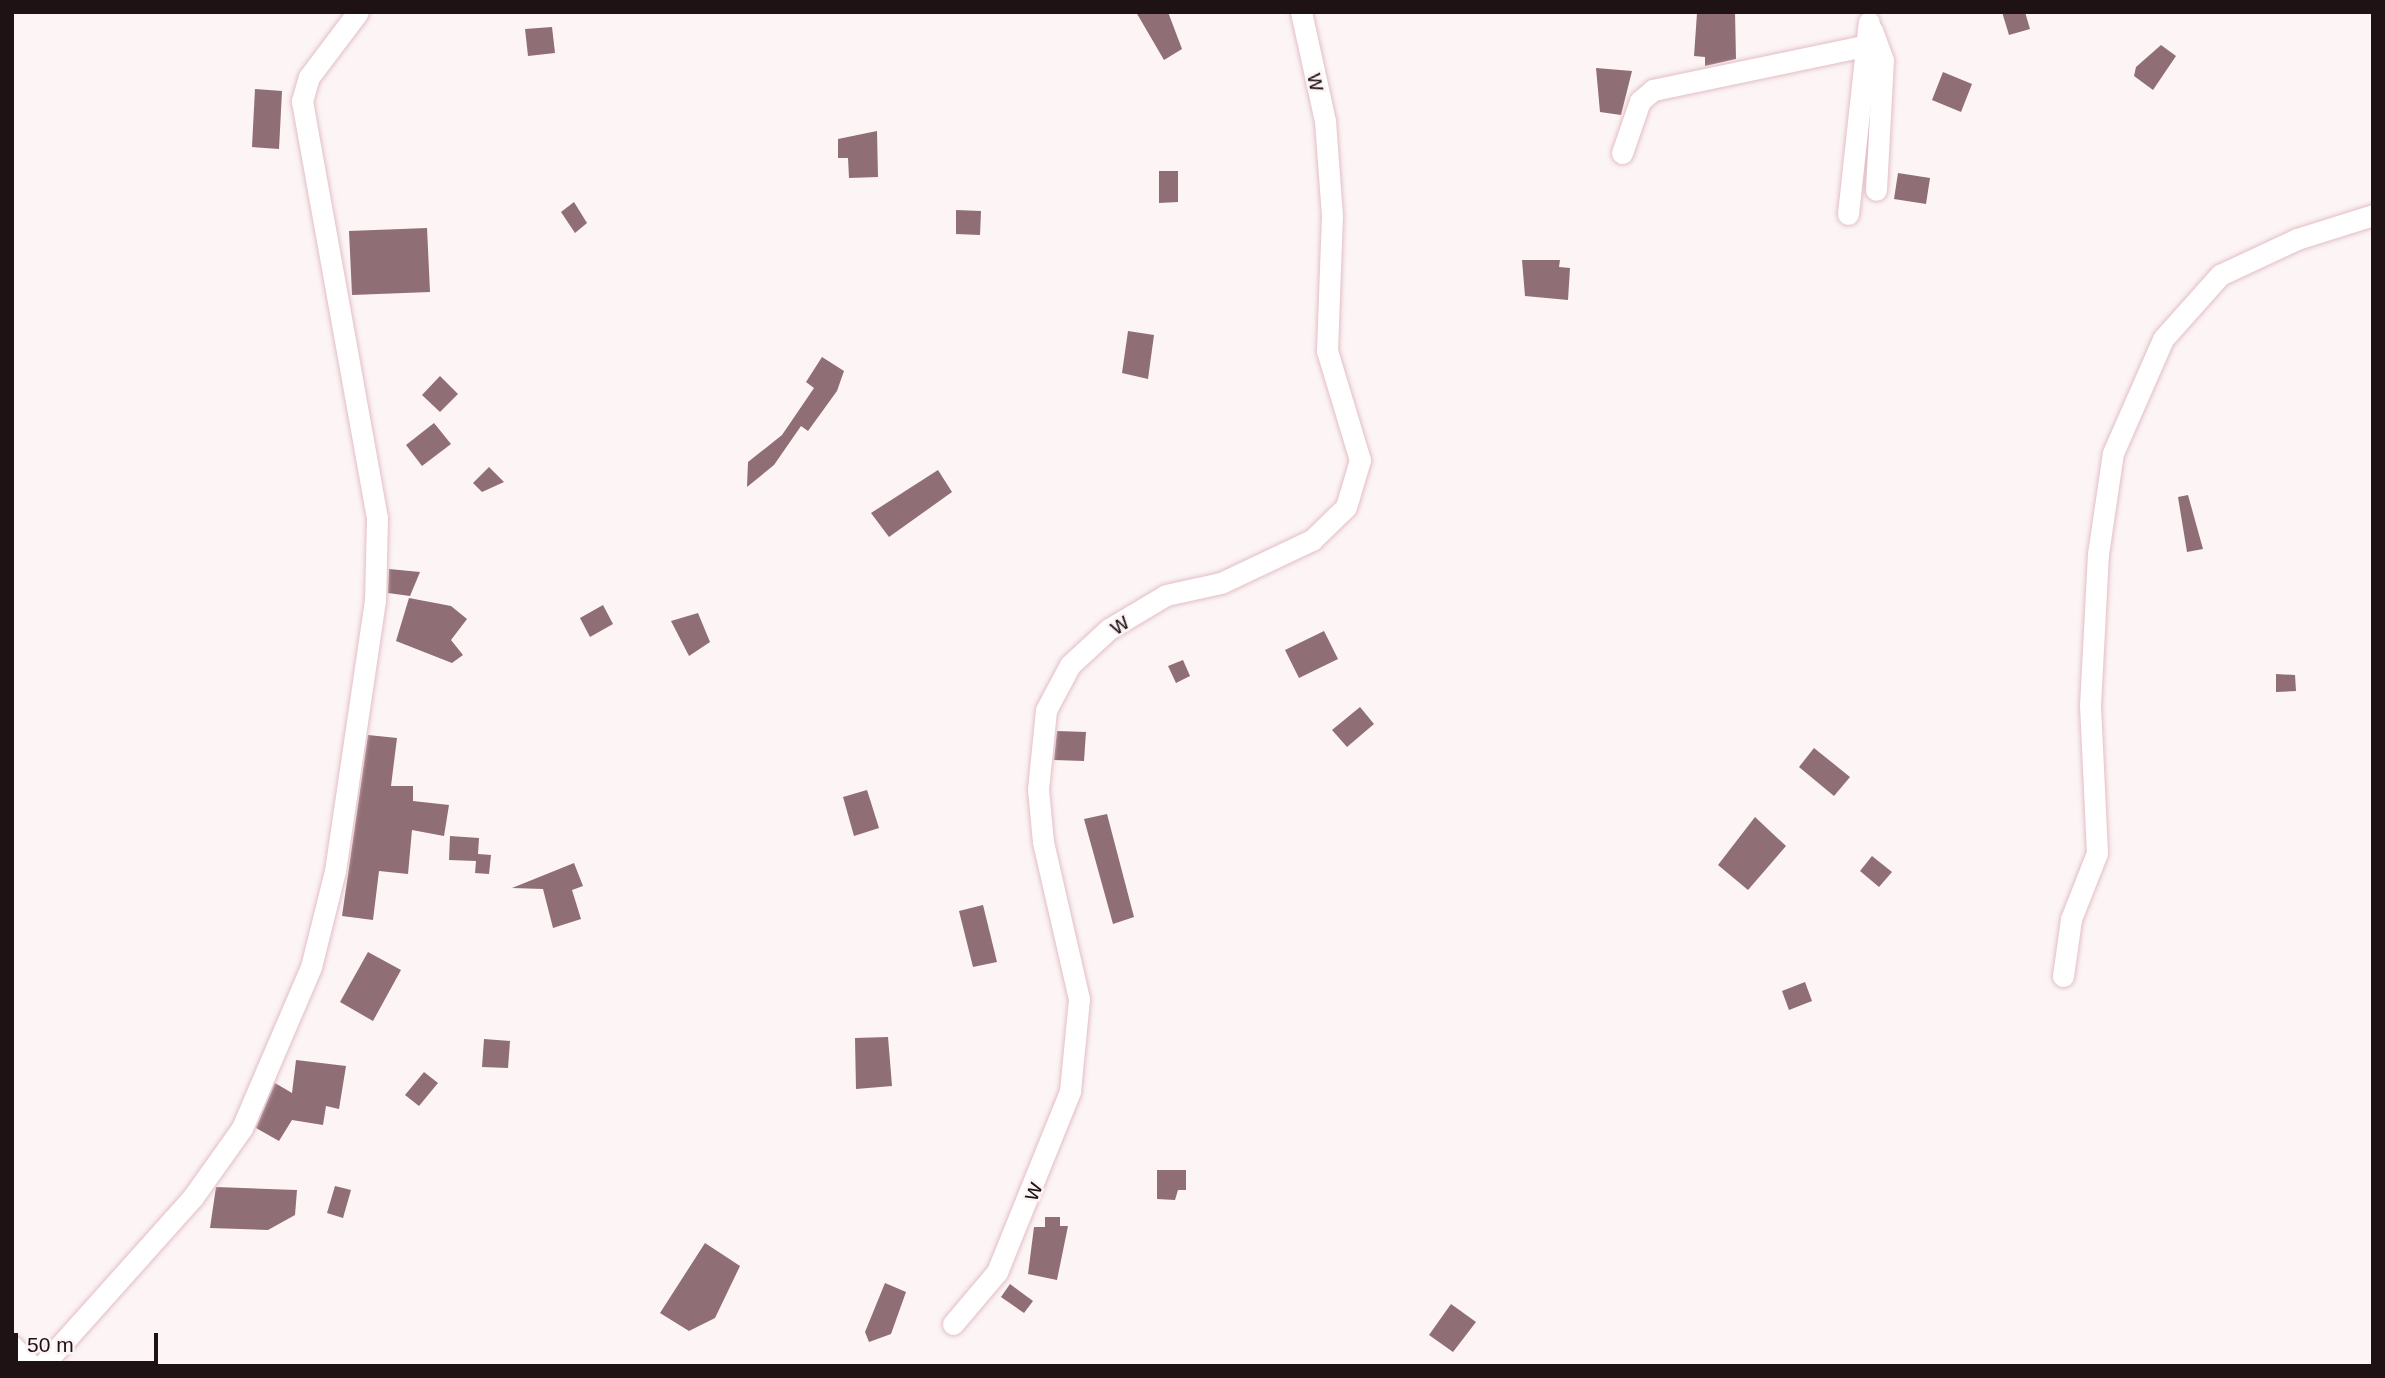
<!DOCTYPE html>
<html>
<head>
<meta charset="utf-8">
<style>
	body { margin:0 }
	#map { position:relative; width:2385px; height:1378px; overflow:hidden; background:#fcf4f5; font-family:Arial,sans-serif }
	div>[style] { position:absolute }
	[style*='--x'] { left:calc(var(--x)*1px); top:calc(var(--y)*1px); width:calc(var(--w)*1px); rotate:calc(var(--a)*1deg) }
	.building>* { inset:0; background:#8f6e75 }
	.roads { filter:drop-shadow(0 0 2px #e2bec5) drop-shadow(0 0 2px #e2bec5) }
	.minor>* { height:21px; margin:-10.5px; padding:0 10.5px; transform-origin:10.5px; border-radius:10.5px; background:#fff }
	span { translate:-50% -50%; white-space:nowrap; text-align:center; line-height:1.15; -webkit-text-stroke:5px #fcf4f5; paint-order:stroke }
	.street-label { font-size:24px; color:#1f1215 }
	.frame { position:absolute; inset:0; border:14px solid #1f1215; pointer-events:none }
	.scale { position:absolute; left:14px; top:1333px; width:144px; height:32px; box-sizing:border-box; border:4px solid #1f1215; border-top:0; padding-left:9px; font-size:21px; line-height:24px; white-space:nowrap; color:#1f1215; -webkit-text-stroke:5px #fcf4f5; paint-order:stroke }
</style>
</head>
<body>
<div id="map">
	<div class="building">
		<div style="clip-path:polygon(1136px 12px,1168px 12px,1182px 49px,1164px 60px)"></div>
		<div style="clip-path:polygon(1735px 12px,1736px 59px,1705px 66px,1705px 57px,1694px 56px,1697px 13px)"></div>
		<div style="clip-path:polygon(2002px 12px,2025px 12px,2030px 29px,2009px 35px)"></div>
		<div style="clip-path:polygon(552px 27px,555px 53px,528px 56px,525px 29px)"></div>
		<div style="clip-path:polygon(2161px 45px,2176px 56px,2153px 90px,2134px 76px,2136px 67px)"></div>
		<div style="clip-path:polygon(1596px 68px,1632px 71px,1621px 115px,1600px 112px)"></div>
		<div style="clip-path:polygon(1943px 72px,1972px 84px,1961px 112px,1932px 100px)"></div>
		<div style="clip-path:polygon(255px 89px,282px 91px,279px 149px,252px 147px)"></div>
		<div style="clip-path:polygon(877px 131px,878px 177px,849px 178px,848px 158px,838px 158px,838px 139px)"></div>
		<div style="clip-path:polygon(1159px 171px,1178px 171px,1178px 202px,1159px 203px)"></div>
		<div style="clip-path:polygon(1898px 173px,1930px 178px,1926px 204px,1894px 199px)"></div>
		<div style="clip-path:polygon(574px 202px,587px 223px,575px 233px,561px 212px)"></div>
		<div style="clip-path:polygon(956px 210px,981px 211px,980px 235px,956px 234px)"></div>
		<div style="clip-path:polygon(427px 228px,430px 292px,352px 295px,349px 231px)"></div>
		<div style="clip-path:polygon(1522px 260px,1560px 260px,1559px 267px,1570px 268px,1568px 300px,1525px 296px)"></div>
		<div style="clip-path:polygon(1128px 331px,1154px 335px,1148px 379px,1122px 373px)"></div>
		<div style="clip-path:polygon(822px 357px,844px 371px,837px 391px,808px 431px,801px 426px,774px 465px,747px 487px,748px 462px,782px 435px,814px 388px,806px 382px)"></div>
		<div style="clip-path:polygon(440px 376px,458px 394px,440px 412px,422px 395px)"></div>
		<div style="clip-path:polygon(434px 423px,451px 444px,422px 466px,406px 445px)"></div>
		<div style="clip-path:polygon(489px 467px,504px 482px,482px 492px,473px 483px)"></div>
		<div style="clip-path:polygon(938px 470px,952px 492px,889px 537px,871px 513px)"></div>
		<div style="clip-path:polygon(2188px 495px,2203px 549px,2187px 552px,2178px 497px)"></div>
		<div style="clip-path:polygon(389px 569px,420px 572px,410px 596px,388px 593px)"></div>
		<div style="clip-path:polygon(409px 598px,451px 606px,467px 619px,451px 640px,463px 655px,452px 663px,396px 641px)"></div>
		<div style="clip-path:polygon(603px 605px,613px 624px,590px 637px,580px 618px)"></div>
		<div style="clip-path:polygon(698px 613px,710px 642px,689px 656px,671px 621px)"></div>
		<div style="clip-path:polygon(1324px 631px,1338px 659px,1299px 678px,1285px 650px)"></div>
		<div style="clip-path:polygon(1183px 660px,1190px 676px,1176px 683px,1168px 666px)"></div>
		<div style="clip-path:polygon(2276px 674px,2295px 675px,2296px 691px,2276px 692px)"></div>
		<div style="clip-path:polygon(1360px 707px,1374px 724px,1347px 747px,1332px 730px)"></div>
		<div style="clip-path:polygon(1057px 731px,1086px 732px,1084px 761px,1054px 760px)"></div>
		<div style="clip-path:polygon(368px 735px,397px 738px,391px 786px,413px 786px,413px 801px,449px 805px,444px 836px,412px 830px,408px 874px,379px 871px,373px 920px,342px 916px)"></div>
		<div style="clip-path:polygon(1814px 748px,1850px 777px,1834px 796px,1799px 767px)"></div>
		<div style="clip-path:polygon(867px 790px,879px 828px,854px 836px,843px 797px)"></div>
		<div style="clip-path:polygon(1107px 814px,1134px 917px,1113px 924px,1084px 819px)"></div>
		<div style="clip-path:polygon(1755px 817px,1786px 846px,1748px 890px,1718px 865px)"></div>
		<div style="clip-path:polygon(450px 836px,479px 838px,478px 854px,491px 855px,489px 874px,475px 873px,476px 861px,449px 860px)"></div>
		<div style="clip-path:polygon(1872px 856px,1892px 872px,1879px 887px,1860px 871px)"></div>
		<div style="clip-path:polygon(574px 863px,583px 886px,572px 890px,581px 919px,553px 928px,543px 889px,512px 888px)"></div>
		<div style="clip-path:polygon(983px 905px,997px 962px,973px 967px,959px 911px)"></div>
		<div style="clip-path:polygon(368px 952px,401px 970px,373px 1021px,340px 1002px)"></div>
		<div style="clip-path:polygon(1805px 982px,1812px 1001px,1789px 1010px,1782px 991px)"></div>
		<div style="clip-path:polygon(888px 1037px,892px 1086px,856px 1089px,855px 1038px)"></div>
		<div style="clip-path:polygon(484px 1039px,510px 1041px,508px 1068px,482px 1067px)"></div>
		<div style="clip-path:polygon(296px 1060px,346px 1066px,339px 1109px,326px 1106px,323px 1125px,292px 1120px,279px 1141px,256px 1128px,275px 1083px,292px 1093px)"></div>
		<div style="clip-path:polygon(424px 1072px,438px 1083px,419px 1106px,405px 1095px)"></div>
		<div style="clip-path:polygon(1157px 1170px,1186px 1170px,1186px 1190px,1178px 1190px,1175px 1200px,1157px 1199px)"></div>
		<div style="clip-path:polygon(335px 1186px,351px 1190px,343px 1218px,327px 1213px)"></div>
		<div style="clip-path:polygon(216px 1187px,297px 1190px,295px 1215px,268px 1230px,210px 1228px)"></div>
		<div style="clip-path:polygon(1045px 1217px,1060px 1217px,1060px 1226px,1068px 1226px,1057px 1280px,1028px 1274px,1034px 1227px,1045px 1227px)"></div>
		<div style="clip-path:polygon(705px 1243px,740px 1266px,715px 1318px,689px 1331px,660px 1313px)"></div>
		<div style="clip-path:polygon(885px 1283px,906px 1292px,891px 1334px,869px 1342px,865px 1332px)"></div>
		<div style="clip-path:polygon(1010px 1284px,1033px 1301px,1024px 1313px,1001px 1297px)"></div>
		<div style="clip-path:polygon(1451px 1304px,1476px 1322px,1453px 1352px,1429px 1335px)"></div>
	</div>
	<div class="roads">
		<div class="minor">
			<div style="--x:1872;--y:30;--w:32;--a:70"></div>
			<div style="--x:1883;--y:60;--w:130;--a:93.1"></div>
			<div style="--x:1622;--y:153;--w:55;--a:-70.9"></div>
			<div style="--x:1640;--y:101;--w:17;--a:-40"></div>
			<div style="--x:1653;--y:90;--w:220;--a:-11.8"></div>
			<div style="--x:1848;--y:214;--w:193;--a:-83.8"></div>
			<div style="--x:2063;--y:976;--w:58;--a:-82"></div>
			<div style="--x:2071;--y:919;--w:71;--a:-68.5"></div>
			<div style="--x:2097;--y:853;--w:147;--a:-92.7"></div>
			<div style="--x:2090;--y:706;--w:152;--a:-87"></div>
			<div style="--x:2098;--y:554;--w:102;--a:-81.6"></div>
			<div style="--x:2113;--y:453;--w:124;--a:-66.3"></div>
			<div style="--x:2163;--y:339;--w:86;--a:-48.3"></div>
			<div style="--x:2220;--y:275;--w:85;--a:-25.1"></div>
			<div style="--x:2297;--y:239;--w:80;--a:-17.5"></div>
			<div style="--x:953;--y:1324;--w:68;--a:-49.8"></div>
			<div style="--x:997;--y:1272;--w:195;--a:-68"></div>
			<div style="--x:1070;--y:1091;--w:92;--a:-84.4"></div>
			<div style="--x:1079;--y:999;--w:161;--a:-102.9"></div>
			<div style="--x:1043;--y:842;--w:53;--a:-95.4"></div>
			<div style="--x:1038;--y:789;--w:79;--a:-84.2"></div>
			<div style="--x:1046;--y:710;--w:51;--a:-61.9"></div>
			<div style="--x:1070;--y:665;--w:53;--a:-42.7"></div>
			<div style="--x:1109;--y:629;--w:66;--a:-30.8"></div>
			<div style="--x:1166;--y:595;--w:56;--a:-12.3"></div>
			<div style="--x:1221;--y:583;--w:101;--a:-25.3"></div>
			<div style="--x:1312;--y:540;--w:47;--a:-44.1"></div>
			<div style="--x:1346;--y:507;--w:49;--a:-73.4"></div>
			<div style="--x:1360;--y:460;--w:114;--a:-106.8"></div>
			<div style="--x:1327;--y:351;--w:135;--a:-87.9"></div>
			<div style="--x:1332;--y:216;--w:95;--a:-94.2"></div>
			<div style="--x:1325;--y:121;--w:112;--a:-102.4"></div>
			<div style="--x:12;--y:1346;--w:28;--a:45"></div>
			<div style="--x:42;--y:1366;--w:227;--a:-48.2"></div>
			<div style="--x:193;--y:1197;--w:85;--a:-54.6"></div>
			<div style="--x:242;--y:1128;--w:175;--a:-66.8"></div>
			<div style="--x:311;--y:967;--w:99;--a:-76"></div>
			<div style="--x:335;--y:871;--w:273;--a:-81.6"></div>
			<div style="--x:375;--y:601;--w:83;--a:-88.6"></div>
			<div style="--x:377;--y:518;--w:424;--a:-100.2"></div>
			<div style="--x:302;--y:101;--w:25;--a:-74"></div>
			<div style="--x:309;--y:77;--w:81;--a:-53"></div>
		</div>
	</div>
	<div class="street-label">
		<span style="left:1317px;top:82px;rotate:78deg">w</span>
		<span style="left:1119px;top:624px;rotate:-34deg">w</span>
		<span style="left:1032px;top:1191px;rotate:-67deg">w</span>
	</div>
	<div class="frame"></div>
	<div class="scale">50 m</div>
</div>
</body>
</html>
